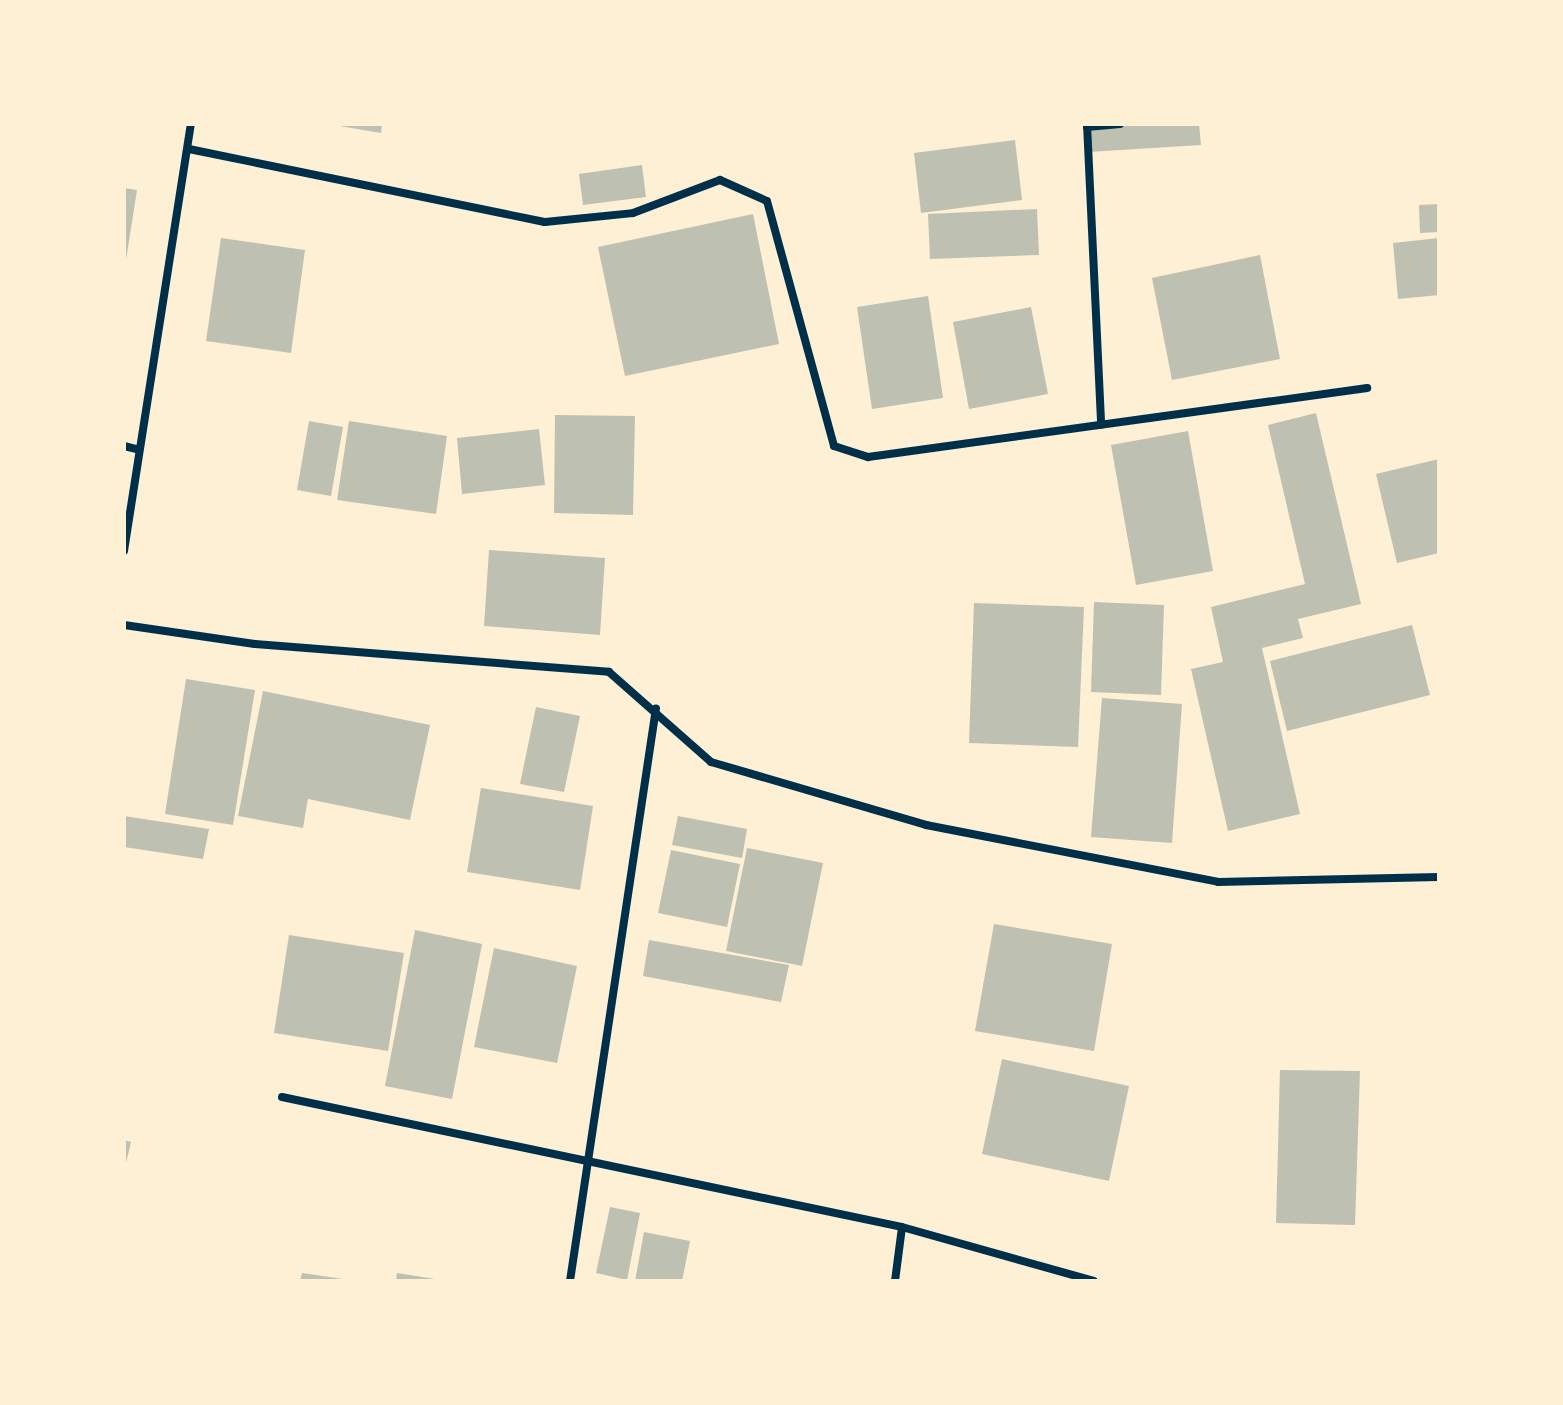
<!DOCTYPE html>
<html>
<head>
<meta charset="utf-8">
<style>
	body { margin:0 }
	#map { position:relative; width:1563px; height:1405px; overflow:hidden; background:#fdf0d5; font-family:"DM Sans",sans-serif }
	div>[style] { position:absolute }
	[style*='--x'] { left:calc(var(--x)*1px); top:calc(var(--y)*1px); width:calc(var(--w)*1px); rotate:calc(var(--a)*1deg) }
	.building>* { inset:0; background:#bec0b2 }
	.minor>* { height:8px; margin:-4px; padding:0 4px; transform-origin:4px; border-radius:4px; background:#003049 }
	span { translate:-50% -50%; white-space:nowrap; text-align:center; line-height:1.15; -webkit-text-stroke:6px #fdf0d5; paint-order:stroke }
	.frame { position:absolute; inset:0; border:126px solid #fdf0d5; pointer-events:none }
</style>
</head>
<body>
<div id="map">
	<div class="building">
		<div style="clip-path:polygon(328px 124px,382px 124px,381px 133px)"></div>
		<div style="clip-path:polygon(1087px 124px,1199px 124px,1201px 145px,1089px 152px)"></div>
		<div style="clip-path:polygon(1015px 140px,1022px 200px,921px 213px,914px 153px)"></div>
		<div style="clip-path:polygon(642px 165px,646px 197px,583px 205px,579px 174px)"></div>
		<div style="clip-path:polygon(124px 188px,137px 190px,126px 260px,124px 260px)"></div>
		<div style="clip-path:polygon(1439px 204px,1439px 232px,1420px 233px,1419px 205px)"></div>
		<div style="clip-path:polygon(1037px 209px,1039px 255px,930px 259px,928px 214px)"></div>
		<div style="clip-path:polygon(753px 214px,779px 344px,625px 376px,598px 247px)"></div>
		<div style="clip-path:polygon(221px 238px,305px 250px,291px 353px,206px 341px)"></div>
		<div style="clip-path:polygon(1439px 238px,1439px 295px,1398px 299px,1393px 243px)"></div>
		<div style="clip-path:polygon(1260px 255px,1280px 359px,1172px 380px,1152px 278px)"></div>
		<div style="clip-path:polygon(928px 296px,943px 398px,872px 409px,857px 307px)"></div>
		<div style="clip-path:polygon(1031px 307px,1048px 394px,969px 409px,953px 322px)"></div>
		<div style="clip-path:polygon(1316px 413px,1361px 604px,1298px 619px,1303px 638px,1262px 648px,1300px 814px,1228px 831px,1191px 669px,1223px 662px,1211px 607px,1305px 584px,1268px 425px)"></div>
		<div style="clip-path:polygon(555px 415px,635px 416px,633px 515px,554px 513px)"></div>
		<div style="clip-path:polygon(309px 421px,343px 427px,331px 496px,297px 490px)"></div>
		<div style="clip-path:polygon(349px 421px,447px 436px,436px 514px,337px 500px)"></div>
		<div style="clip-path:polygon(539px 429px,545px 485px,462px 494px,457px 438px)"></div>
		<div style="clip-path:polygon(1188px 431px,1213px 571px,1136px 585px,1111px 445px)"></div>
		<div style="clip-path:polygon(1439px 459px,1439px 553px,1397px 563px,1376px 474px)"></div>
		<div style="clip-path:polygon(489px 550px,605px 558px,600px 635px,484px 626px)"></div>
		<div style="clip-path:polygon(1094px 602px,1164px 605px,1161px 695px,1091px 692px)"></div>
		<div style="clip-path:polygon(974px 603px,1084px 607px,1078px 747px,969px 743px)"></div>
		<div style="clip-path:polygon(1412px 625px,1430px 695px,1287px 731px,1270px 661px)"></div>
		<div style="clip-path:polygon(186px 679px,255px 690px,233px 825px,165px 814px)"></div>
		<div style="clip-path:polygon(263px 691px,430px 725px,410px 820px,308px 799px,303px 828px,238px 816px)"></div>
		<div style="clip-path:polygon(1102px 698px,1182px 704px,1172px 843px,1091px 837px)"></div>
		<div style="clip-path:polygon(536px 707px,580px 716px,564px 792px,520px 784px)"></div>
		<div style="clip-path:polygon(481px 788px,593px 806px,580px 890px,467px 872px)"></div>
		<div style="clip-path:polygon(124px 816px,209px 829px,203px 859px,124px 847px)"></div>
		<div style="clip-path:polygon(678px 816px,747px 829px,742px 858px,672px 845px)"></div>
		<div style="clip-path:polygon(747px 848px,823px 863px,802px 966px,726px 951px)"></div>
		<div style="clip-path:polygon(671px 850px,740px 864px,727px 927px,658px 913px)"></div>
		<div style="clip-path:polygon(994px 924px,1112px 944px,1094px 1051px,975px 1031px)"></div>
		<div style="clip-path:polygon(415px 930px,482px 944px,452px 1099px,385px 1086px)"></div>
		<div style="clip-path:polygon(289px 935px,404px 953px,388px 1051px,274px 1033px)"></div>
		<div style="clip-path:polygon(649px 940px,789px 965px,781px 1002px,643px 976px)"></div>
		<div style="clip-path:polygon(494px 948px,577px 966px,557px 1063px,474px 1047px)"></div>
		<div style="clip-path:polygon(1002px 1059px,1129px 1086px,1109px 1181px,982px 1154px)"></div>
		<div style="clip-path:polygon(1280px 1070px,1360px 1071px,1355px 1225px,1276px 1223px)"></div>
		<div style="clip-path:polygon(124px 1140px,131px 1142px,125px 1167px,124px 1167px)"></div>
		<div style="clip-path:polygon(610px 1207px,640px 1213px,627px 1280px,596px 1273px)"></div>
		<div style="clip-path:polygon(644px 1232px,690px 1241px,682px 1281px,635px 1281px)"></div>
		<div style="clip-path:polygon(302px 1273px,343px 1279px,343px 1281px,300px 1281px)"></div>
		<div style="clip-path:polygon(397px 1273px,435px 1279px,435px 1281px,396px 1281px)"></div>
	</div>
	<div class="minor">
		<div style="--x:1087;--y:124;--w:301;--a:87.3"></div>
		<div style="--x:1087;--y:127;--w:33;--a:-5"></div>
		<div style="--x:189;--y:149;--w:363;--a:11.6"></div>
		<div style="--x:545;--y:222;--w:88;--a:-5.8"></div>
		<div style="--x:633;--y:213;--w:93;--a:-20.8"></div>
		<div style="--x:720;--y:180;--w:51;--a:24.1"></div>
		<div style="--x:767;--y:201;--w:254;--a:74.7"></div>
		<div style="--x:834;--y:446;--w:36;--a:18"></div>
		<div style="--x:868;--y:457;--w:504;--a:-7.87"></div>
		<div style="--x:124;--y:446;--w:12;--a:14"></div>
		<div style="--x:124;--y:551;--w:432;--a:-81.1"></div>
		<div style="--x:124;--y:625;--w:132;--a:8.3"></div>
		<div style="--x:255;--y:644;--w:355;--a:4.5"></div>
		<div style="--x:609;--y:672;--w:136;--a:41.4"></div>
		<div style="--x:711;--y:762;--w:224;--a:16.3"></div>
		<div style="--x:926;--y:825;--w:298;--a:11"></div>
		<div style="--x:1218;--y:882;--w:221;--a:-1.3"></div>
		<div style="--x:282;--y:1097;--w:633;--a:11.84"></div>
		<div style="--x:902;--y:1227;--w:199;--a:15.7"></div>
		<div style="--x:570;--y:1281;--w:579;--a:-81.46"></div>
		<div style="--x:895;--y:1281;--w:54;--a:-82.6"></div>
	</div>
	<div class="frame"></div>
</div>
</body>
</html>
